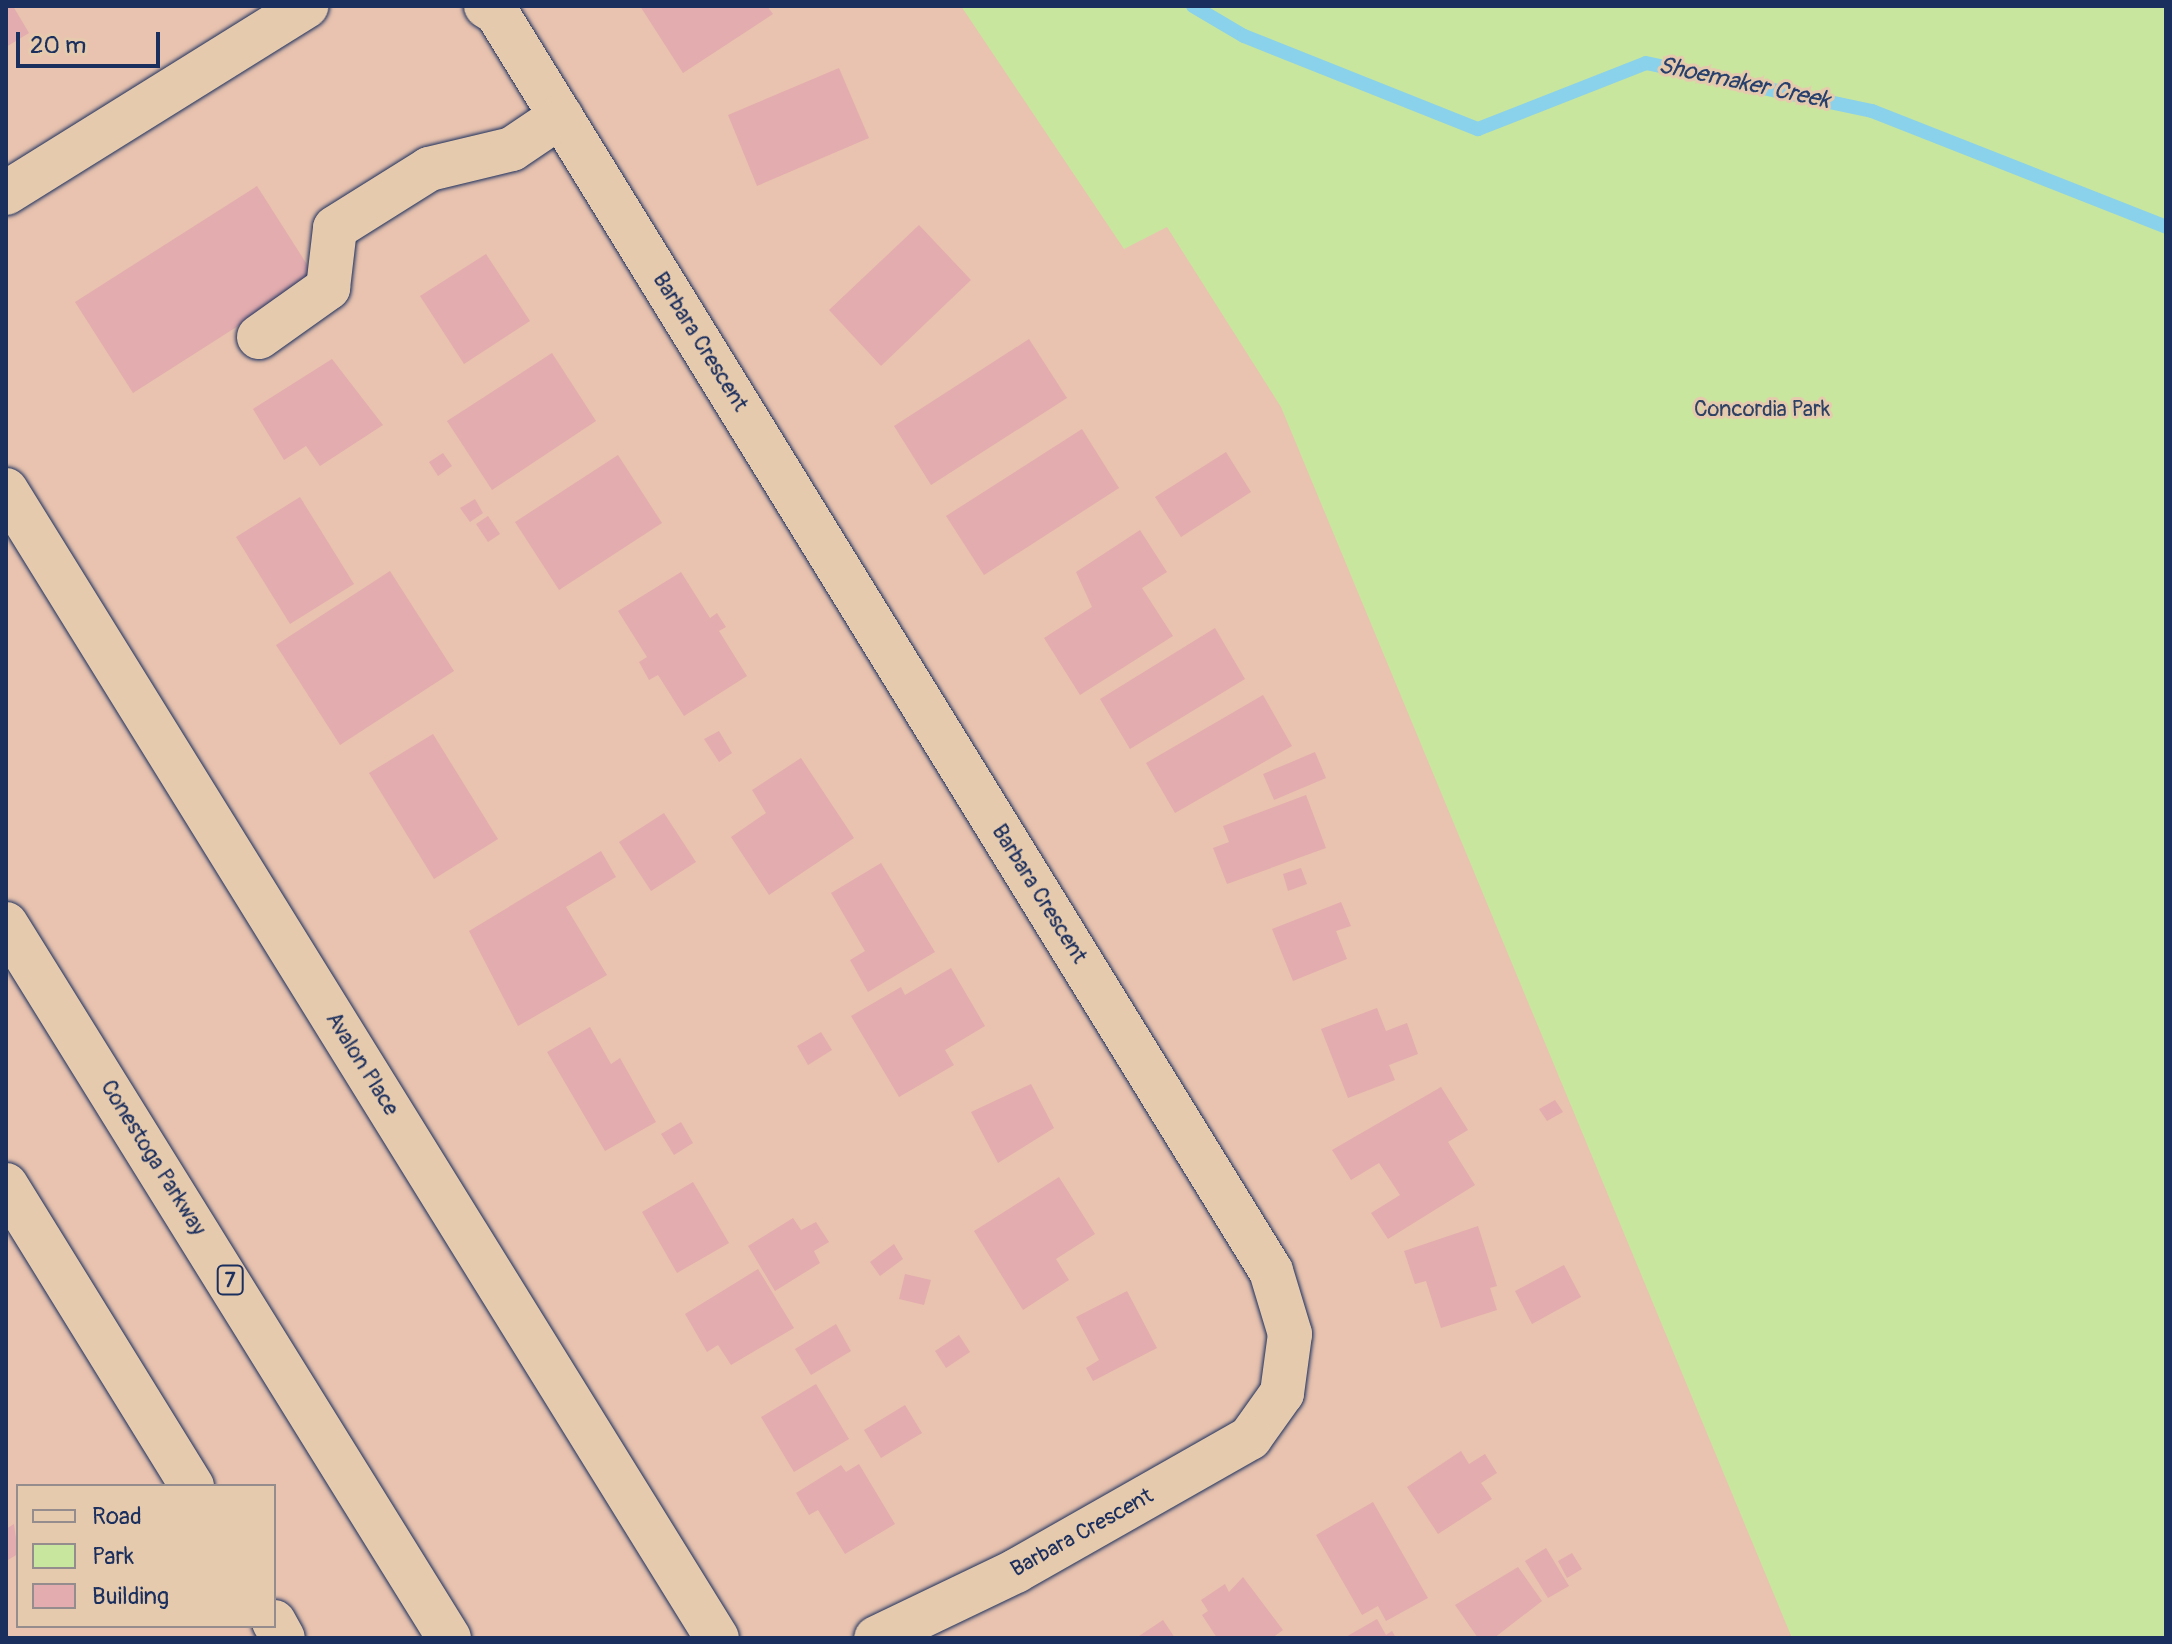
<!DOCTYPE html>
<html>
<head>
<meta charset="utf-8">
<style>
	body { margin:0 }
	#map { position:relative; width:2172px; height:1644px; overflow:hidden; background:#e9c3af; font-family:Pangolin,sans-serif }
	div>[style] { position:absolute }
	[style*='--x'] { left:calc(var(--x)*1px); top:calc(var(--y)*1px); width:calc(var(--w)*1px); rotate:calc(var(--a)*1deg) }
	.green>* { inset:0; background:#c8e69e }
	.stream>* { height:14px; margin:-7px; padding:0 7px; transform-origin:7px; border-radius:7px; background:#8ad1eb }
	.building>* { inset:0; background:#e3acae }
	.roads { filter:drop-shadow(0 0 2px #1b2f5e) drop-shadow(0 0 2px #1b2f5e) }
	.minor>* { height:44px; margin:-22px; padding:0 22px; transform-origin:22px; border-radius:22px; background:#e6caad }
	.highway>* { height:44px; margin:-22px; padding:0 22px; transform-origin:22px; border-radius:22px; background:#e6caad }
	span { translate:-50% -50%; white-space:nowrap; text-align:center; line-height:1.15; -webkit-text-stroke:6px #e6caad; paint-order:stroke }
	.shield-label span { padding:2px 6px; background:#e6caad; border:2px solid; border-radius:6px; -webkit-text-stroke-width:0 }
	.shield-label { font-size:20px; color:#1b2f5e; font-weight:700 }
	.street-label { font-size:22px; color:#1b2f5e }
	.park-label { font-size:22px; color:#2c4164 }
	.water-label { font-size:24px; color:#263f6c; font-style:italic }
	.frame { position:absolute; inset:0; border:8px solid #1b2f5e; pointer-events:none }
	.legend { position:absolute; left:16px; top:1484px; width:260px; height:144px; box-sizing:border-box; background:#e6caad; border:2px solid #958c8d; margin:0; padding:10px 14px; list-style:none; font-size:24px; color:#1b2f5e }
	.legend li { display:flex; align-items:center; gap:16px; height:40px }
	.legend b { width:40px; border:2px solid #958c8d }
	.scale { position:absolute; left:16px; top:32px; width:144px; height:36px; box-sizing:border-box; border:4px solid #1b2f5e; border-top:0; padding-left:10px; font-size:24px; line-height:28px; white-space:nowrap; color:#1b2f5e; -webkit-text-stroke:6px #e6caad; paint-order:stroke }
</style>
</head>
<body>
<div id="map">
	<div class="green">
		<div style="clip-path:polygon(961px 6px,2166px 6px,2166px 1638px,1792px 1638px,1281px 407px,1167px 227px,1124px 249px)"></div>
	</div>
	<div class="stream">
		<div style="--x:1193;--y:6;--w:59;--a:30.5"></div>
		<div style="--x:1244;--y:36;--w:252;--a:21.7"></div>
		<div style="--x:1478;--y:129;--w:180;--a:-21.4"></div>
		<div style="--x:1646;--y:63;--w:231;--a:12"></div>
		<div style="--x:1872;--y:111;--w:316;--a:21.5"></div>
	</div>
	<div class="building">
		<div style="clip-path:polygon(6px 6px,13px 6px,29px 33px,6px 47px)"></div>
		<div style="clip-path:polygon(640px 6px,767px 6px,773px 14px,683px 73px)"></div>
		<div style="clip-path:polygon(839px 68px,869px 138px,757px 186px,728px 115px)"></div>
		<div style="clip-path:polygon(257px 186px,315px 277px,133px 393px,75px 302px)"></div>
		<div style="clip-path:polygon(919px 225px,971px 280px,881px 366px,829px 310px)"></div>
		<div style="clip-path:polygon(486px 254px,530px 321px,464px 364px,420px 296px)"></div>
		<div style="clip-path:polygon(1029px 339px,1067px 398px,931px 485px,894px 426px)"></div>
		<div style="clip-path:polygon(552px 353px,596px 421px,492px 490px,447px 421px)"></div>
		<div style="clip-path:polygon(332px 359px,383px 425px,320px 466px,306px 446px,284px 460px,253px 409px)"></div>
		<div style="clip-path:polygon(1082px 429px,1119px 488px,984px 575px,946px 516px)"></div>
		<div style="clip-path:polygon(1226px 452px,1251px 492px,1181px 537px,1155px 497px)"></div>
		<div style="clip-path:polygon(443px 453px,452px 466px,438px 476px,429px 462px)"></div>
		<div style="clip-path:polygon(618px 455px,662px 523px,559px 590px,515px 522px)"></div>
		<div style="clip-path:polygon(300px 497px,354px 584px,290px 624px,236px 537px)"></div>
		<div style="clip-path:polygon(475px 499px,483px 513px,470px 522px,460px 508px)"></div>
		<div style="clip-path:polygon(488px 516px,500px 534px,488px 542px,476px 524px)"></div>
		<div style="clip-path:polygon(1140px 530px,1167px 572px,1142px 588px,1173px 636px,1080px 695px,1044px 638px,1092px 607px,1076px 572px)"></div>
		<div style="clip-path:polygon(390px 571px,454px 671px,340px 745px,276px 645px)"></div>
		<div style="clip-path:polygon(681px 572px,710px 618px,717px 613px,726px 627px,719px 631px,747px 676px,684px 716px,658px 675px,649px 680px,639px 662px,647px 657px,618px 611px)"></div>
		<div style="clip-path:polygon(1215px 628px,1245px 679px,1130px 749px,1100px 699px)"></div>
		<div style="clip-path:polygon(1263px 695px,1292px 746px,1175px 813px,1146px 763px)"></div>
		<div style="clip-path:polygon(719px 731px,732px 753px,719px 762px,704px 739px)"></div>
		<div style="clip-path:polygon(433px 734px,498px 839px,434px 879px,369px 773px)"></div>
		<div style="clip-path:polygon(1315px 752px,1326px 778px,1274px 800px,1263px 774px)"></div>
		<div style="clip-path:polygon(801px 758px,854px 838px,769px 895px,731px 837px,766px 813px,752px 790px)"></div>
		<div style="clip-path:polygon(1306px 795px,1326px 848px,1227px 884px,1213px 848px,1229px 842px,1223px 826px)"></div>
		<div style="clip-path:polygon(664px 813px,696px 862px,651px 891px,619px 842px)"></div>
		<div style="clip-path:polygon(601px 851px,616px 877px,566px 907px,607px 975px,518px 1026px,469px 931px)"></div>
		<div style="clip-path:polygon(881px 863px,935px 952px,868px 992px,850px 960px,865px 951px,831px 893px)"></div>
		<div style="clip-path:polygon(1301px 868px,1307px 884px,1288px 891px,1283px 874px)"></div>
		<div style="clip-path:polygon(1341px 902px,1351px 926px,1336px 931px,1347px 959px,1293px 981px,1272px 929px)"></div>
		<div style="clip-path:polygon(951px 968px,985px 1026px,945px 1050px,954px 1065px,899px 1097px,851px 1016px,901px 987px,905px 995px)"></div>
		<div style="clip-path:polygon(1377px 1008px,1386px 1031px,1407px 1023px,1418px 1054px,1389px 1065px,1395px 1080px,1348px 1098px,1321px 1029px)"></div>
		<div style="clip-path:polygon(590px 1027px,611px 1064px,620px 1058px,656px 1122px,605px 1151px,547px 1052px)"></div>
		<div style="clip-path:polygon(821px 1032px,832px 1050px,808px 1065px,797px 1046px)"></div>
		<div style="clip-path:polygon(1031px 1084px,1054px 1128px,998px 1163px,971px 1112px)"></div>
		<div style="clip-path:polygon(1441px 1087px,1468px 1130px,1448px 1142px,1475px 1185px,1388px 1239px,1371px 1213px,1400px 1195px,1379px 1163px,1351px 1180px,1332px 1150px)"></div>
		<div style="clip-path:polygon(1555px 1100px,1563px 1112px,1547px 1121px,1539px 1109px)"></div>
		<div style="clip-path:polygon(681px 1122px,693px 1143px,674px 1155px,661px 1134px)"></div>
		<div style="clip-path:polygon(1059px 1177px,1095px 1234px,1056px 1259px,1069px 1280px,1023px 1310px,974px 1231px)"></div>
		<div style="clip-path:polygon(693px 1182px,729px 1243px,677px 1273px,642px 1212px)"></div>
		<div style="clip-path:polygon(793px 1218px,801px 1230px,816px 1222px,829px 1242px,814px 1251px,820px 1263px,775px 1291px,748px 1246px)"></div>
		<div style="clip-path:polygon(1478px 1226px,1497px 1286px,1490px 1288px,1497px 1310px,1441px 1328px,1426px 1281px,1415px 1284px,1404px 1251px)"></div>
		<div style="clip-path:polygon(894px 1244px,903px 1259px,880px 1276px,870px 1262px)"></div>
		<div style="clip-path:polygon(1564px 1265px,1581px 1297px,1532px 1324px,1515px 1291px)"></div>
		<div style="clip-path:polygon(758px 1269px,794px 1328px,731px 1365px,718px 1345px,707px 1352px,685px 1314px)"></div>
		<div style="clip-path:polygon(905px 1274px,931px 1280px,924px 1305px,899px 1299px)"></div>
		<div style="clip-path:polygon(1127px 1291px,1157px 1348px,1093px 1381px,1086px 1368px,1099px 1360px,1076px 1317px)"></div>
		<div style="clip-path:polygon(836px 1324px,851px 1351px,811px 1375px,795px 1349px)"></div>
		<div style="clip-path:polygon(959px 1335px,970px 1352px,946px 1368px,935px 1351px)"></div>
		<div style="clip-path:polygon(816px 1384px,849px 1439px,794px 1472px,761px 1417px)"></div>
		<div style="clip-path:polygon(905px 1405px,922px 1433px,881px 1458px,864px 1430px)"></div>
		<div style="clip-path:polygon(1461px 1451px,1469px 1464px,1485px 1454px,1497px 1473px,1481px 1483px,1492px 1499px,1438px 1534px,1407px 1487px)"></div>
		<div style="clip-path:polygon(859px 1464px,895px 1524px,845px 1554px,818px 1510px,809px 1515px,796px 1493px,841px 1465px,846px 1472px)"></div>
		<div style="clip-path:polygon(1373px 1502px,1428px 1598px,1386px 1621px,1378px 1606px,1362px 1615px,1316px 1535px)"></div>
		<div style="clip-path:polygon(14px 1524px,18px 1554px,6px 1561px,6px 1529px)"></div>
		<div style="clip-path:polygon(1546px 1548px,1569px 1586px,1548px 1598px,1525px 1561px)"></div>
		<div style="clip-path:polygon(1572px 1553px,1582px 1569px,1567px 1578px,1558px 1561px)"></div>
		<div style="clip-path:polygon(1518px 1567px,1542px 1601px,1494px 1638px,1478px 1638px,1455px 1605px)"></div>
		<div style="clip-path:polygon(1243px 1577px,1283px 1630px,1272px 1638px,1217px 1638px,1202px 1615px,1208px 1611px,1201px 1600px,1225px 1584px,1229px 1592px)"></div>
		<div style="clip-path:polygon(1377px 1619px,1386px 1635px,1392px 1631px,1396px 1638px,1344px 1638px)"></div>
		<div style="clip-path:polygon(1163px 1620px,1175px 1638px,1136px 1638px)"></div>
	</div>
	<div class="roads">
		<div class="minor">
			<div style="--x:486;--y:6;--w:13;--a:32"></div>
			<div style="--x:497;--y:13;--w:1477;--a:58.4"></div>
			<div style="--x:1271;--y:1271;--w:66;--a:73.2"></div>
			<div style="--x:1290;--y:1334;--w:60;--a:97.7"></div>
			<div style="--x:1282;--y:1393;--w:55;--a:125.4"></div>
			<div style="--x:1250;--y:1438;--w:269;--a:150.4"></div>
			<div style="--x:1016;--y:1571;--w:155;--a:154.4"></div>
			<div style="--x:6;--y:193;--w:354;--a:-31.9"></div>
			<div style="--x:259;--y:337;--w:85;--a:-35.4"></div>
			<div style="--x:328;--y:288;--w:60;--a:-83.3"></div>
			<div style="--x:335;--y:228;--w:111;--a:-32.1"></div>
			<div style="--x:429;--y:169;--w:85;--a:-13.5"></div>
			<div style="--x:512;--y:149;--w:59;--a:-34"></div>
			<div style="--x:6;--y:490;--w:1350;--a:58.23"></div>
		</div>
		<div class="highway">
			<div style="--x:6;--y:924;--w:840;--a:58.18"></div>
			<div style="--x:6;--y:1185;--w:354;--a:58.3"></div>
			<div style="--x:274;--y:1622;--w:18;--a:61"></div>
		</div>
	</div>
	<div class="shield-label">
		<span style="left:230px;top:1280px">7</span>
	</div>
	<div class="street-label">
		<span style="left:700px;top:342px;rotate:58deg">Barbara Crescent</span>
		<span style="left:1039px;top:894px;rotate:58deg">Barbara Crescent</span>
		<span style="left:362px;top:1064px;rotate:58deg">Avalon Place</span>
		<span style="left:153px;top:1158px;rotate:58deg">Conestoga Parkway</span>
		<span style="left:1082px;top:1533px;rotate:-29deg">Barbara Crescent</span>
	</div>
	<div class="park-label">
		<span style="left:1762px;top:410px">Concordia Park</span>
	</div>
	<div class="water-label">
		<span style="left:1744px;top:83px;rotate:12deg">Shoemaker Creek</span>
	</div>
	<div class="frame"></div>
	<ul class="legend">
	<li><b style="height:10px;background:#e6caad"></b>Road</li>
	<li><b style="height:22px;background:#c8e69e"></b>Park</li>
	<li><b style="height:22px;background:#e3acae"></b>Building</li>
	</ul>
	<div class="scale">20 m</div>
</div>
</body>
</html>
